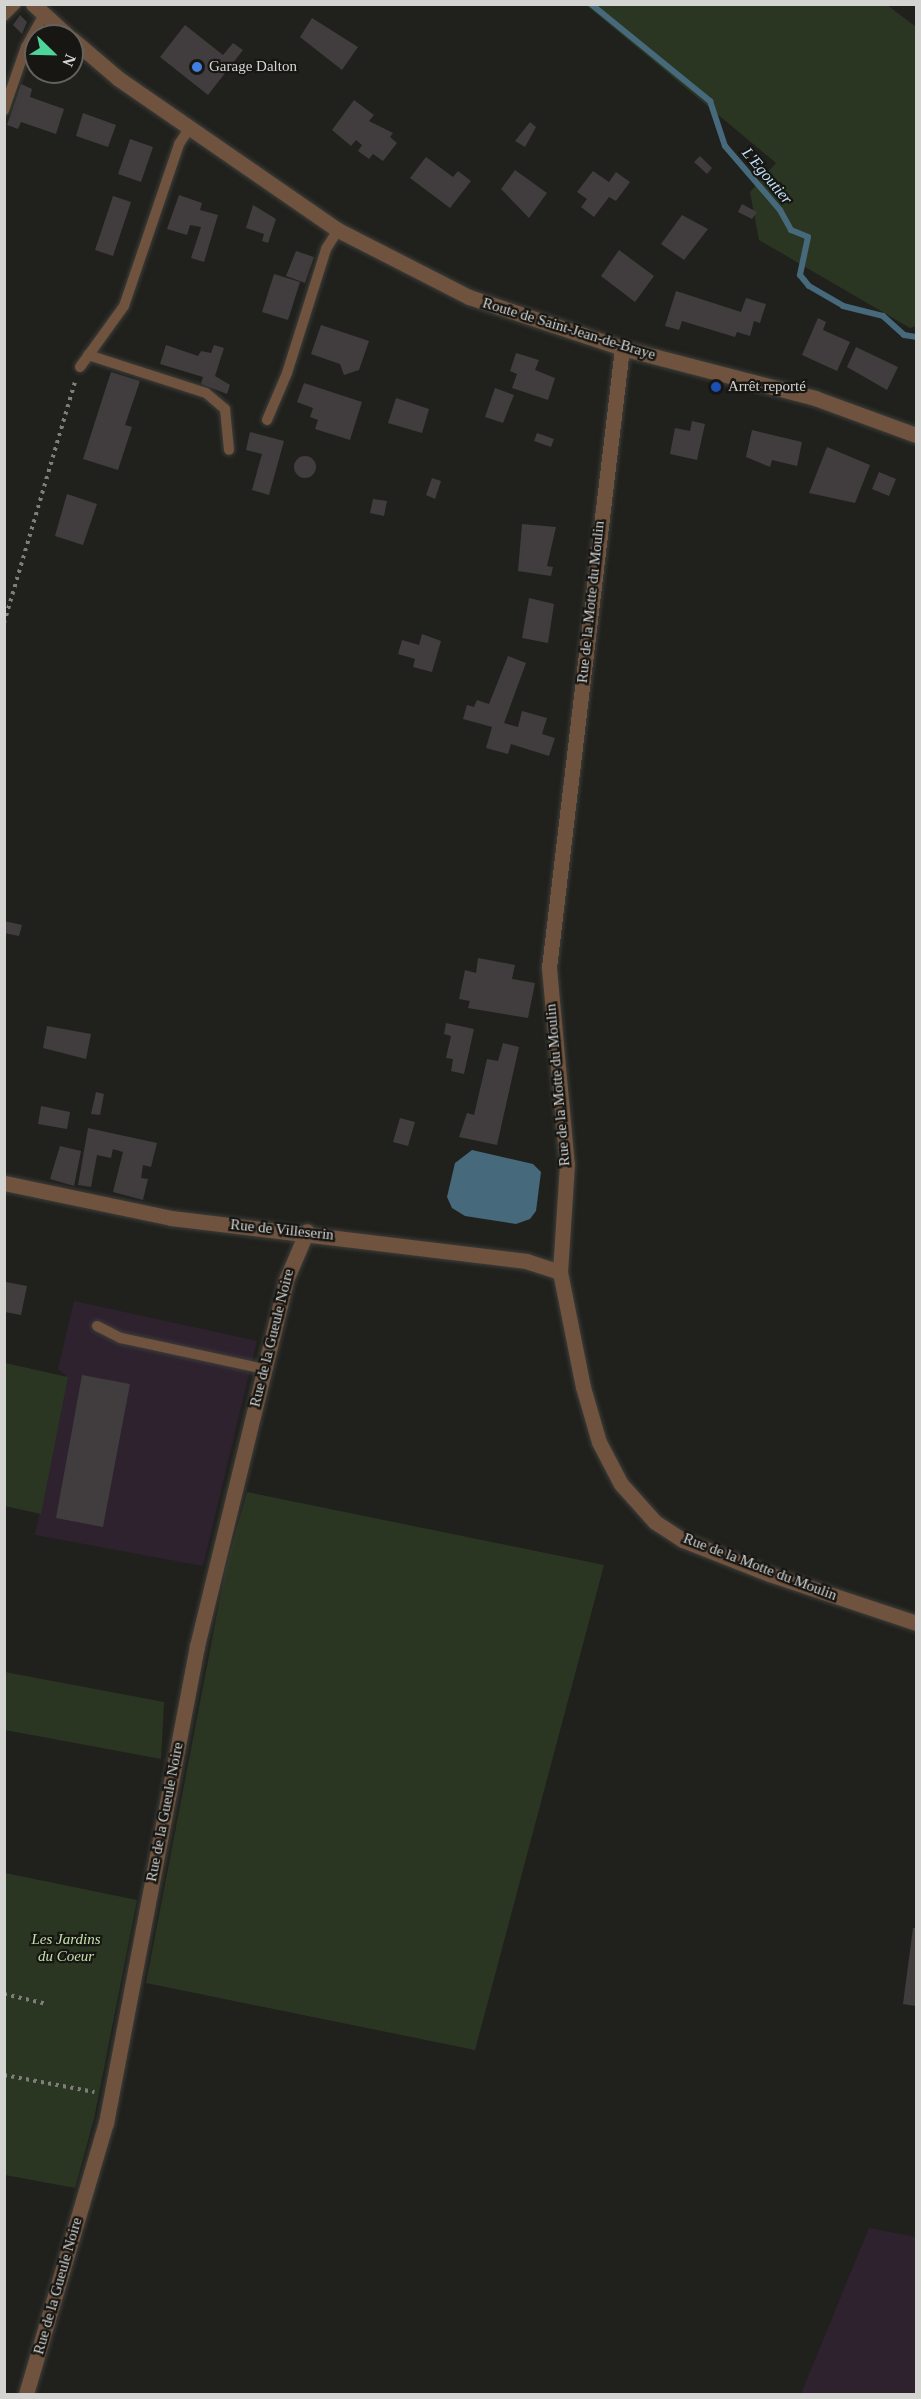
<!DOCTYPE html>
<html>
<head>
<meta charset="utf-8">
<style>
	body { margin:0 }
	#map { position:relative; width:921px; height:2399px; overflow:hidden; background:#20201d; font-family:Georgia,serif }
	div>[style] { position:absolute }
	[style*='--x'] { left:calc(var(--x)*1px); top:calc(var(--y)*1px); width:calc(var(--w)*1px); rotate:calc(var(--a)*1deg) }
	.industrial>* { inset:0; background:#2e222f }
	.green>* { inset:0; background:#2b3622 }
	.water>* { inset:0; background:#46697c }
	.stream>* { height:6px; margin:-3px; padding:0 3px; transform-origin:3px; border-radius:3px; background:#46697c }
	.building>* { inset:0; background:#413d3f }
	.round { border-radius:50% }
	.path>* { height:4px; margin-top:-2px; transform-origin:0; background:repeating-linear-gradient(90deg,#7e7e7b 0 3px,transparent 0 7.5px) }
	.roads { filter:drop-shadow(0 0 2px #3d3d3a) drop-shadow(0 0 2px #3d3d3a) }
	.lane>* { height:10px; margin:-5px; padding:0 5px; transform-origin:5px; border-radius:5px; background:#6f533e }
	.street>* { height:15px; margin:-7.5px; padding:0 7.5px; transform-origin:7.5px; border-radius:7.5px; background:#6f533e }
	.dots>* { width:16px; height:16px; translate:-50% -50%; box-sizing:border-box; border:3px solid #171613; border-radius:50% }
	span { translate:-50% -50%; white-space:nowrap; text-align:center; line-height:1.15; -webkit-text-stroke:4.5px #171613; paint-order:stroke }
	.poi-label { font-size:15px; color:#d4d4d2 }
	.left { translate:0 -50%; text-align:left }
	.street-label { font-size:15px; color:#d4d4d2 }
	.park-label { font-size:15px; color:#c2e1aa; font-style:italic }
	.water-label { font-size:16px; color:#bfe3f8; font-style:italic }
	.frame { position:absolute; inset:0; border:6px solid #d4d4d2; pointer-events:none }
	.north { position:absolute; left:24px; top:24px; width:60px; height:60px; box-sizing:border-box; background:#171613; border:2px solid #63625f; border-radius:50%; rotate:113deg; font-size:16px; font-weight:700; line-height:24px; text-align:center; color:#d4d4d2 }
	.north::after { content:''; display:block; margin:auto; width:21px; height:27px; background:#4ed399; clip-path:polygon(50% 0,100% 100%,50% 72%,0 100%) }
</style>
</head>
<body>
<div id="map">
	<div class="industrial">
		<div style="clip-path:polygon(74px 1301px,257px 1341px,203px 1566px,35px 1535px,68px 1377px,58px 1369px)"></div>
		<div style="clip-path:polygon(869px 2228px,916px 2237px,916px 2394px,801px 2394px)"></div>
	</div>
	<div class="green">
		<div style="clip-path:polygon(586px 5px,887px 5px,916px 27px,916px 326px,910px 328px,759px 240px,750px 192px,776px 163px)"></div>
		<div style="clip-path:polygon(5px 1363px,68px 1377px,41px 1514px,5px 1506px)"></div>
		<div style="clip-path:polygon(247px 1492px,604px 1565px,475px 2050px,146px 1983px,226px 1567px)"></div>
		<div style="clip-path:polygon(5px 1672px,164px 1702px,161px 1759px,5px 1730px)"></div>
		<div style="clip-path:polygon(5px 1873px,137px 1900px,94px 2119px,75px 2188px,5px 2175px)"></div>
	</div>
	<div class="water">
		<div style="clip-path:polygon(472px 1150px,533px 1164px,541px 1172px,536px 1211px,530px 1219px,516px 1224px,465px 1216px,452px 1208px,447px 1197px,455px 1163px)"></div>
	</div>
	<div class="stream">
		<div style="--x:591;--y:4;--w:154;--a:39.2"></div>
		<div style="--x:710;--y:101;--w:47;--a:71.6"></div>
		<div style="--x:725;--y:146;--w:84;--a:49.3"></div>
		<div style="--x:780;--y:210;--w:23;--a:61"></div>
		<div style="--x:791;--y:230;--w:18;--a:22"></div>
		<div style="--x:808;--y:237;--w:39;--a:102"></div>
		<div style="--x:800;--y:275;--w:14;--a:51"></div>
		<div style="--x:809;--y:286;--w:39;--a:30"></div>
		<div style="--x:843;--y:306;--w:41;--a:14"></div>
		<div style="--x:883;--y:316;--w:28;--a:42"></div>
		<div style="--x:904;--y:335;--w:12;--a:9"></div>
	</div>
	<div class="building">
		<div style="clip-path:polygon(20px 15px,27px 22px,22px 34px,13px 25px)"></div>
		<div style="clip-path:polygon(312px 18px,358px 47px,342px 70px,300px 37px)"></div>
		<div style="clip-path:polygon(185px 25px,223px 55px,233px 43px,243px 50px,208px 95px,160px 57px)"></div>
		<div style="clip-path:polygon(21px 84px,32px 89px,30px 97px,64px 109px,56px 134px,21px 122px,18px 129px,7px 125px)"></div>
		<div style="clip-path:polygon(354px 100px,374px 115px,369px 121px,393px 133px,390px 137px,397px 143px,383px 161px,373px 154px,369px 159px,358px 151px,362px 145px,356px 140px,351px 146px,332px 130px)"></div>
		<div style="clip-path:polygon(83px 113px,116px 125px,108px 147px,76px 136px)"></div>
		<div style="clip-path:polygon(530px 122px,536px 127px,525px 147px,515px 141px)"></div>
		<div style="clip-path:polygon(130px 139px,153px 147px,141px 182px,118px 174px)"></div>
		<div style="clip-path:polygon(700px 156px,712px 168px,707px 174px,694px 162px)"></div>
		<div style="clip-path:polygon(426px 157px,453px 177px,458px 171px,471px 181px,450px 208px,410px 178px)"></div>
		<div style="clip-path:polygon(515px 170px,547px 193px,529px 218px,501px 189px)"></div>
		<div style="clip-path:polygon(593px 171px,609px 182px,616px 172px,630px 182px,616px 201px,609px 197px,594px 217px,581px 207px,587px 199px,577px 192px)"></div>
		<div style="clip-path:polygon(179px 195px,202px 203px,200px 210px,218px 215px,204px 262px,191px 258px,201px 227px,190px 225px,187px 235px,167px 229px)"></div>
		<div style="clip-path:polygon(113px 196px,131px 202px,113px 256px,95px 250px)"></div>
		<div style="clip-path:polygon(742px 204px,757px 212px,752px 219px,738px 212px)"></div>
		<div style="clip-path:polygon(253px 205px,276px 219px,268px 243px,262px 241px,264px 234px,246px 228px)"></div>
		<div style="clip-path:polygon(682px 215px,708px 229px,684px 260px,661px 244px)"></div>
		<div style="clip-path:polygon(619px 250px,654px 276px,635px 302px,601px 276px)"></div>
		<div style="clip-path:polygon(296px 251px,314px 257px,305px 283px,286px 276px)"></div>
		<div style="clip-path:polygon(274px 274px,300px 282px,288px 320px,262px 312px)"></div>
		<div style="clip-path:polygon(676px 291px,741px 312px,746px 298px,766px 304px,760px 323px,754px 321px,750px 336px,737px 332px,735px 337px,682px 321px,679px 330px,665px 326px)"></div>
		<div style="clip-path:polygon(818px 318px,826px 322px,823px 330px,850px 342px,837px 371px,802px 355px)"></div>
		<div style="clip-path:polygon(321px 325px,369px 341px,359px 370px,344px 375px,340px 364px,311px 354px)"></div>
		<div style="clip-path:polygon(166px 345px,198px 356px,201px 351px,211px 353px,214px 345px,224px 348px,215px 376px,230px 385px,227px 394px,201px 384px,203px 377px,160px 364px)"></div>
		<div style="clip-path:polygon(856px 347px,898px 367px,887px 390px,847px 367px)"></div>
		<div style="clip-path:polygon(516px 353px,539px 360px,535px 370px,555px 378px,548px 400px,512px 388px,517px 374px,510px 371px)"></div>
		<div style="clip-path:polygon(111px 372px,140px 381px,125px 425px,132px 427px,118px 470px,83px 459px)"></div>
		<div style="clip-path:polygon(304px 383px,362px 402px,350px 440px,315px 429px,318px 420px,310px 417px,313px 408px,297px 402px)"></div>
		<div style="clip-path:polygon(495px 388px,514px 395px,503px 423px,485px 417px)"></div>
		<div style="clip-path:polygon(396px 398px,429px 409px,422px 433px,388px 423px)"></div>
		<div style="clip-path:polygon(692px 421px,705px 424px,697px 460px,670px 454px,675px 428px,690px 431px)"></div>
		<div style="clip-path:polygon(752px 430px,802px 442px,797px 466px,772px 460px,770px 467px,746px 457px)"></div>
		<div style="clip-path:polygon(250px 432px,284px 441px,269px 495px,252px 490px,262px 454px,246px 450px)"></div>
		<div style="clip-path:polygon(537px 433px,554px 439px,551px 447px,534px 441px)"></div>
		<div style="clip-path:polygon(827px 447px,870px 465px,855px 503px,809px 493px)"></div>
		<div class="round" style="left:294px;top:456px;width:22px;height:22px"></div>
		<div style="clip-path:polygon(879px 472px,896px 479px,889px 496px,872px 489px)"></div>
		<div style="clip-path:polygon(432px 478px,441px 481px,435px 499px,426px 495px)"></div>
		<div style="clip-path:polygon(67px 494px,97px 504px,83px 545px,55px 536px)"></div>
		<div style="clip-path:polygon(373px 499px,387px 501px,384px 516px,370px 513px)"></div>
		<div style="clip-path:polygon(522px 524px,556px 527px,547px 566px,553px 567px,551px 576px,518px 571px)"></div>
		<div style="clip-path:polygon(529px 598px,554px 604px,548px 643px,522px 638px)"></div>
		<div style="clip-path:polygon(422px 634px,441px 641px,432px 672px,413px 667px,415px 659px,398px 654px,402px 640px,419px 645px)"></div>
		<div style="clip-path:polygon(508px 656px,526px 663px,504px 723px,518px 727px,522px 711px,547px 718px,542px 734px,555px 738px,549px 756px,511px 744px,508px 754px,486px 748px,492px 727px,463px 719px,467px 705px,474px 707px,477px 700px,489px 704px)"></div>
		<div style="clip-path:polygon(4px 921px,22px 925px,19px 936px,4px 933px)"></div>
		<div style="clip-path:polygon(478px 958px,515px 965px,512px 979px,535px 983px,528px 1018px,468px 1008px,470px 1001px,459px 999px,465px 970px,476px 973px)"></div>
		<div style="clip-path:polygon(446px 1023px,474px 1029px,464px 1074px,451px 1071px,453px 1059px,446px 1058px,451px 1036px,444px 1034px)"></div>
		<div style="clip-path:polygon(47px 1026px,91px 1034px,86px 1059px,43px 1048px)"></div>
		<div style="clip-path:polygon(503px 1043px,519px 1047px,497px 1145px,459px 1137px,467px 1113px,474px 1115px,487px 1059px,498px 1061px)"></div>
		<div style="clip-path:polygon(96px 1092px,104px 1094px,100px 1115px,91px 1114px)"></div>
		<div style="clip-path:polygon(41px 1106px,70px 1112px,67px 1129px,38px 1124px)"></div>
		<div style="clip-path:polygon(400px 1118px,415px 1122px,408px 1146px,393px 1142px)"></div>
		<div style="clip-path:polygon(88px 1128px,157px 1143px,151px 1167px,143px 1165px,141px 1178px,148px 1179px,143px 1200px,113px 1192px,123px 1152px,113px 1149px,111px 1158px,97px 1155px,91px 1187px,78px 1185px)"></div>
		<div style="clip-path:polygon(60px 1146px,81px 1151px,74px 1186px,50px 1179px)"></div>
		<div style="clip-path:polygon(6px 1282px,27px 1286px,21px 1315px,5px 1312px)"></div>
		<div style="clip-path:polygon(82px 1375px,130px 1384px,103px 1527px,56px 1518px)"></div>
		<div style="clip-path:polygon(913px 1928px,916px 1928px,916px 2006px,903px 2004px)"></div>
	</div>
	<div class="path">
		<div style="--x:4;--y:623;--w:254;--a:-73.6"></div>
		<div style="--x:4;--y:1994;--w:44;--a:13.1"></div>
		<div style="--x:4;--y:2075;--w:92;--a:10.7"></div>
	</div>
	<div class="roads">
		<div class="lane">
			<div style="--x:4;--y:16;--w:17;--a:-45"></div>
			<div style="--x:4;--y:110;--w:67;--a:-70.8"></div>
			<div style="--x:26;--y:47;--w:37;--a:-61"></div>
			<div style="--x:88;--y:355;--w:124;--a:17.9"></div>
			<div style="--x:206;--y:393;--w:25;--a:40"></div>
			<div style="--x:225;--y:409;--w:41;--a:84.4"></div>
			<div style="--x:80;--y:367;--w:75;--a:-54.2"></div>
			<div style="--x:124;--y:306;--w:171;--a:-71.2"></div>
			<div style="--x:179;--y:144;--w:18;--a:-56"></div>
			<div style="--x:267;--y:420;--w:51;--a:-66.9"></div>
			<div style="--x:287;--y:373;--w:130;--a:-72.5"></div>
			<div style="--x:326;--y:249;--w:22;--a:-58"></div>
			<div style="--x:97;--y:1326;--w:27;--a:27"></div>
			<div style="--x:121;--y:1338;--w:146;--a:12.2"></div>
		</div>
		<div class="street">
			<div style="--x:33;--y:4;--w:47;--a:42.4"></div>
			<div style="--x:72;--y:39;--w:62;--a:40.4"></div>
			<div style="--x:119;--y:79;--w:266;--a:34.6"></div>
			<div style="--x:338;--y:230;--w:147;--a:27.1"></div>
			<div style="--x:469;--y:297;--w:161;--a:18.4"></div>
			<div style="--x:622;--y:348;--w:199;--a:14.5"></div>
			<div style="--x:815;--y:398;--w:108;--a:20.1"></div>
			<div style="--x:622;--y:348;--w:624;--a:96.72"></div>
			<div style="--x:549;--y:968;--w:197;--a:84.8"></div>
			<div style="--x:567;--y:1164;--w:108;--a:93.7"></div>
			<div style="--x:560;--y:1272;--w:117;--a:78.7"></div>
			<div style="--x:583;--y:1387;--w:57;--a:73.8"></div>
			<div style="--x:599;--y:1442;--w:47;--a:62.4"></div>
			<div style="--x:621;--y:1484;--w:51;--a:48.2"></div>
			<div style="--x:655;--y:1522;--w:33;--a:33"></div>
			<div style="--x:683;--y:1540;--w:92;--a:21.6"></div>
			<div style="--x:769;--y:1574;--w:155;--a:18.4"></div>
			<div style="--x:4;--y:1183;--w:171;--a:11.8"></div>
			<div style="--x:171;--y:1218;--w:358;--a:6.9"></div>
			<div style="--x:526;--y:1261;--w:36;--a:18"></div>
			<div style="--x:26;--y:2394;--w:283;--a:-73.6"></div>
			<div style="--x:106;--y:2123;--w:486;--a:-79.2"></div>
			<div style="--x:197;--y:1646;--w:377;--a:-76.3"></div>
			<div style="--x:286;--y:1280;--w:53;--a:-66.8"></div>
		</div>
	</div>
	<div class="dots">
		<div style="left:197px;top:67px;background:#3f7fe0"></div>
		<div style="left:716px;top:387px;background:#1a4fb4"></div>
	</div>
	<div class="poi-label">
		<span class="left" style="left:209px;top:67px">Garage Dalton</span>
		<span class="left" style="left:728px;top:387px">Arrêt reporté</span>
	</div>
	<div class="street-label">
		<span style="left:569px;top:329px;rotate:17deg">Route de Saint-Jean-de-Braye</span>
		<span style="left:591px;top:602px;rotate:-84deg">Rue de la Motte du Moulin</span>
		<span style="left:558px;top:1085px;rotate:-95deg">Rue de la Motte du Moulin</span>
		<span style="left:282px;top:1230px;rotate:6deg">Rue de Villeserin</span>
		<span style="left:272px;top:1338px;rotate:-76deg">Rue de la Gueule Noire</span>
		<span style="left:760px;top:1567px;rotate:21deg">Rue de la Motte du Moulin</span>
		<span style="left:165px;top:1812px;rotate:-79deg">Rue de la Gueule Noire</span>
		<span style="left:58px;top:2286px;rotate:-74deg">Rue de la Gueule Noire</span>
	</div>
	<div class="park-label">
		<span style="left:66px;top:1948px">Les Jardins<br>du Coeur</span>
	</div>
	<div class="water-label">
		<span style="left:767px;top:176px;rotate:50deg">L'Egoutier</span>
	</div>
	<div class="frame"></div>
	<div class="north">N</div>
</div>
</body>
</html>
